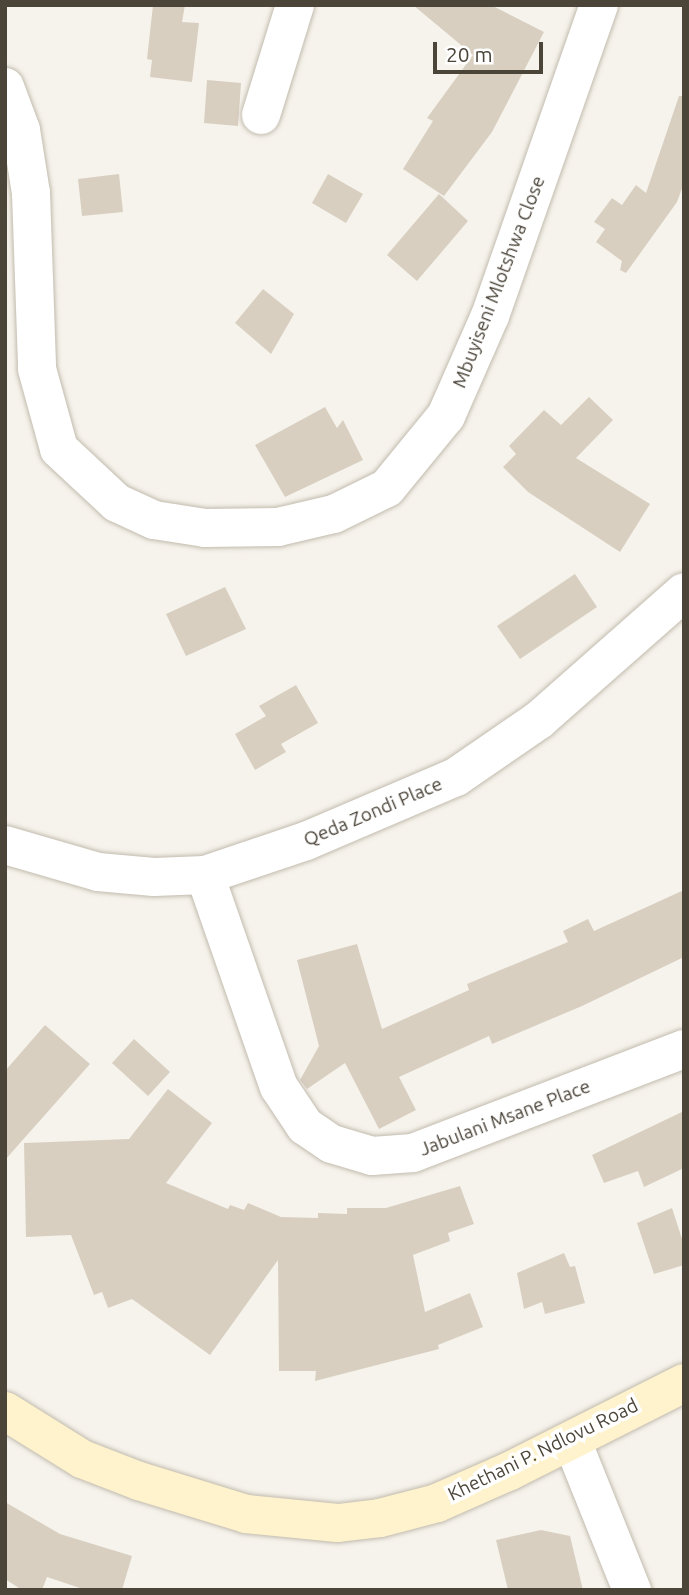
<!DOCTYPE html>
<html>
<head>
<meta charset="utf-8">
<style>
	body { margin:0 }
	#map { position:relative; width:689px; height:1595px; overflow:hidden; background:#f6f3ec; font-family:Ubuntu,sans-serif }
	div>[style] { position:absolute }
	[style*='--x'] { left:calc(var(--x)*1px); top:calc(var(--y)*1px); width:calc(var(--w)*1px); rotate:calc(var(--a)*1deg) }
	.building>* { inset:0; background:#d8cfc1 }
	.roads { filter:drop-shadow(0 0 2px #c2bbae) drop-shadow(0 0 2px #c2bbae) }
	.street>* { height:38px; margin:-19px; padding:0 19px; transform-origin:19px; border-radius:19px; background:#fff }
	.secondary>* { height:38px; margin:-19px; padding:0 19px; transform-origin:19px; border-radius:19px; background:#fff3cd }
	span { translate:-50% -50%; white-space:nowrap; text-align:center; line-height:1.15; -webkit-text-stroke:7px #fff; paint-order:stroke }
	.street-label { font-size:19px; color:#4b4439 }
	.frame { position:absolute; inset:0; border:7px solid #4b4439; pointer-events:none }
	.scale { position:absolute; left:433px; top:42px; width:110px; height:32px; box-sizing:border-box; border:4px solid #4b4439; border-top:0; padding-left:9px; font-size:21px; line-height:24px; white-space:nowrap; color:#4b4439; -webkit-text-stroke:5px #fff; paint-order:stroke }
</style>
</head>
<body>
<div id="map">
	<div class="building">
		<div style="clip-path:polygon(153px 5px,185px 5px,182px 22px,199px 23px,192px 82px,150px 77px,152px 60px,147px 59px)"></div>
		<div style="clip-path:polygon(413px 5px,491px 5px,544px 32px,492px 132px,444px 196px,403px 169px,433px 121px,427px 118px,473px 55px)"></div>
		<div style="clip-path:polygon(207px 80px,241px 83px,238px 126px,204px 123px)"></div>
		<div style="clip-path:polygon(679px 96px,684px 96px,684px 183px,677px 202px,626px 273px,620px 270px,622px 261px,596px 242px,605px 229px,594px 222px,612px 198px,622px 205px,636px 185px,646px 193px)"></div>
		<div style="clip-path:polygon(119px 174px,123px 212px,82px 216px,78px 179px)"></div>
		<div style="clip-path:polygon(328px 174px,363px 194px,346px 223px,312px 203px)"></div>
		<div style="clip-path:polygon(439px 194px,468px 221px,417px 281px,387px 255px)"></div>
		<div style="clip-path:polygon(263px 289px,294px 314px,271px 354px,235px 323px)"></div>
		<div style="clip-path:polygon(589px 397px,613px 420px,576px 458px,650px 504px,620px 552px,528px 492px,503px 467px,516px 454px,509px 446px,544px 410px,561px 425px)"></div>
		<div style="clip-path:polygon(325px 407px,337px 428px,343px 420px,363px 460px,285px 497px,255px 445px)"></div>
		<div style="clip-path:polygon(575px 574px,597px 607px,520px 659px,497px 626px)"></div>
		<div style="clip-path:polygon(225px 587px,246px 629px,186px 656px,166px 614px)"></div>
		<div style="clip-path:polygon(296px 685px,318px 723px,281px 744px,286px 752px,255px 770px,235px 734px,266px 716px,259px 706px)"></div>
		<div style="clip-path:polygon(684px 890px,684px 957px,582px 1006px,492px 1044px,489px 1036px,399px 1077px,416px 1110px,379px 1129px,345px 1063px,307px 1089px,300px 1080px,319px 1046px,297px 960px,357px 944px,382px 1029px,469px 990px,467px 984px,568px 942px,563px 931px,588px 919px,594px 931px)"></div>
		<div style="clip-path:polygon(45px 1025px,90px 1064px,5px 1160px,5px 1071px)"></div>
		<div style="clip-path:polygon(134px 1039px,170px 1072px,148px 1096px,112px 1063px)"></div>
		<div style="clip-path:polygon(168px 1089px,212px 1123px,166px 1183px,228px 1209px,230px 1205px,244px 1210px,248px 1203px,281px 1217px,318px 1218px,318px 1213px,347px 1214px,347px 1208px,386px 1208px,460px 1186px,474px 1224px,448px 1233px,450px 1241px,413px 1255px,425px 1312px,470px 1293px,483px 1327px,438px 1345px,439px 1349px,315px 1381px,316px 1371px,279px 1371px,278px 1260px,210px 1355px,132px 1299px,108px 1308px,102px 1292px,94px 1295px,71px 1235px,26px 1237px,24px 1143px,129px 1139px)"></div>
		<div style="clip-path:polygon(684px 1111px,684px 1168px,644px 1187px,638px 1171px,604px 1183px,592px 1155px)"></div>
		<div style="clip-path:polygon(672px 1208px,684px 1245px,684px 1265px,654px 1274px,637px 1223px)"></div>
		<div style="clip-path:polygon(564px 1253px,570px 1267px,575px 1266px,585px 1303px,545px 1314px,542px 1302px,524px 1309px,517px 1273px)"></div>
		<div style="clip-path:polygon(5px 1502px,60px 1534px,132px 1556px,122px 1590px,86px 1590px,47px 1577px,42px 1590px,22px 1590px,5px 1579px)"></div>
		<div style="clip-path:polygon(541px 1530px,570px 1536px,583px 1590px,508px 1590px,496px 1540px)"></div>
	</div>
	<div class="roads">
		<div class="street">
			<div style="--x:5;--y:87;--w:46;--a:69.6"></div>
			<div style="--x:21;--y:130;--w:64;--a:81"></div>
			<div style="--x:31;--y:193;--w:176;--a:88"></div>
			<div style="--x:37;--y:369;--w:83;--a:74.6"></div>
			<div style="--x:59;--y:449;--w:79;--a:43"></div>
			<div style="--x:117;--y:503;--w:41;--a:24.7"></div>
			<div style="--x:154;--y:520;--w:52;--a:8.9"></div>
			<div style="--x:205;--y:528;--w:73;--a:-0.8"></div>
			<div style="--x:278;--y:527;--w:57;--a:-13.1"></div>
			<div style="--x:334;--y:514;--w:59;--a:-26.1"></div>
			<div style="--x:387;--y:488;--w:93;--a:-50.7"></div>
			<div style="--x:446;--y:416;--w:109;--a:-66.3"></div>
			<div style="--x:490;--y:316;--w:330;--a:-70.7"></div>
			<div style="--x:261;--y:115;--w:115;--a:-72.8"></div>
			<div style="--x:5;--y:845;--w:97;--a:16.2"></div>
			<div style="--x:98;--y:872;--w:56;--a:5.1"></div>
			<div style="--x:154;--y:877;--w:51;--a:-2.2"></div>
			<div style="--x:205;--y:875;--w:107;--a:-18.6"></div>
			<div style="--x:306;--y:841;--w:163;--a:-23.1"></div>
			<div style="--x:456;--y:777;--w:101;--a:-34.5"></div>
			<div style="--x:539;--y:720;--w:193;--a:-41.4"></div>
			<div style="--x:205;--y:875;--w:225;--a:70.8"></div>
			<div style="--x:279;--y:1087;--w:47;--a:56.3"></div>
			<div style="--x:305;--y:1126;--w:32;--a:34"></div>
			<div style="--x:332;--y:1144;--w:42;--a:16.7"></div>
			<div style="--x:372;--y:1156;--w:41;--a:-4.2"></div>
			<div style="--x:413;--y:1153;--w:290;--a:-21"></div>
			<div style="--x:572;--y:1441;--w:161;--a:68.1"></div>
		</div>
		<div class="secondary">
			<div style="--x:5;--y:1411;--w:91;--a:31.9"></div>
			<div style="--x:82;--y:1459;--w:61;--a:21.1"></div>
			<div style="--x:139;--y:1481;--w:112;--a:17.1"></div>
			<div style="--x:246;--y:1514;--w:92;--a:5.6"></div>
			<div style="--x:338;--y:1523;--w:42;--a:-6.8"></div>
			<div style="--x:380;--y:1518;--w:59;--a:-14.7"></div>
			<div style="--x:437;--y:1503;--w:80;--a:-23.7"></div>
			<div style="--x:510;--y:1471;--w:195;--a:-26.8"></div>
		</div>
	</div>
	<div class="street-label">
		<span style="left:499px;top:282px;rotate:-69deg">Mbuyiseni Mlotshwa Close</span>
		<span style="left:373px;top:812px;rotate:-23deg">Qeda Zondi Place</span>
		<span style="left:505px;top:1118px;rotate:-21deg">Jabulani Msane Place</span>
		<span style="left:543px;top:1450px;rotate:-26deg">Khethani P. Ndlovu Road</span>
	</div>
	<div class="frame"></div>
	<div class="scale">20 m</div>
</div>
</body>
</html>
